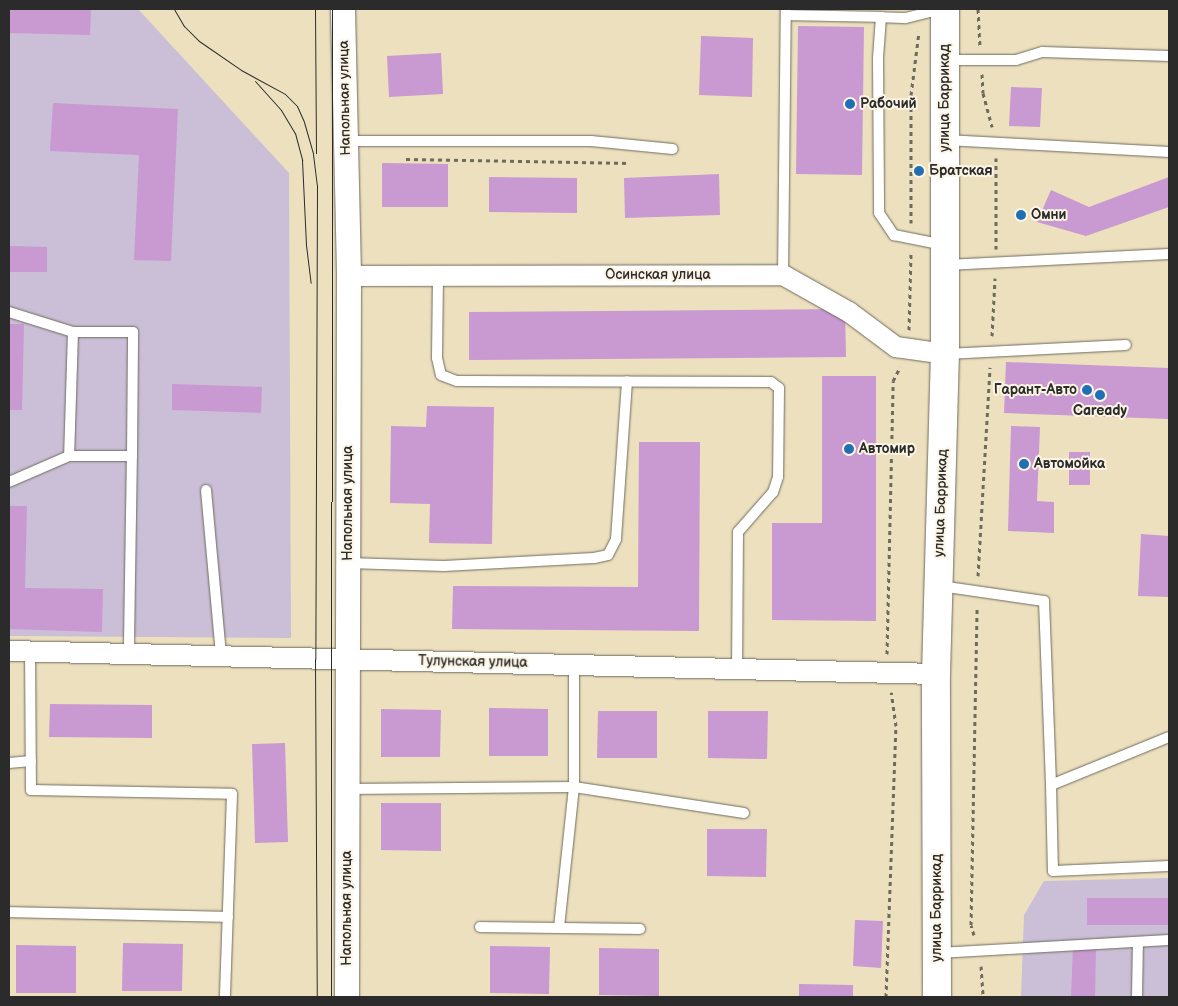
<!DOCTYPE html>
<html>
<head>
<meta charset="utf-8">
<style>
	body { margin:0 }
	#map { position:relative; width:1178px; height:1006px; overflow:hidden; background:#ece0be; font-family:"Balsamiq Sans",sans-serif }
	div>[style] { position:absolute }
	[style*='--x'] { left:calc(var(--x)*1px); top:calc(var(--y)*1px); width:calc(var(--w)*1px); rotate:calc(var(--a)*1deg) }
	.industrial>* { inset:0; background:#cabfd6 }
	.building>* { inset:0; background:#c999d1 }
	.path>* { height:3px; margin-top:-1.5px; transform-origin:0; background:repeating-linear-gradient(90deg,#6f6a5e 0 4px,transparent 0 8px) }
	.roads { filter:drop-shadow(0 0 1px #6f6a5e) drop-shadow(0 0 1px #6f6a5e) }
	.service>* { height:10px; margin:-5px; padding:0 5px; transform-origin:5px; border-radius:5px; background:#fff }
	.minor>* { height:20px; margin:-10px; padding:0 10px; transform-origin:10px; border-radius:10px; background:#fff }
	.tertiary>* { height:24px; margin:-12px; padding:0 12px; transform-origin:12px; border-radius:12px; background:#fff }
	.primary>* { height:28px; margin:-14px; padding:0 14px; transform-origin:14px; border-radius:14px; background:#fff }
	.tram>* { height:1px; margin:-0.5px; padding:0 0.5px; transform-origin:0.5px; border-radius:0.5px; background:#2b2b2b }
	.dots>* { width:14px; height:14px; translate:-50% -50%; box-sizing:border-box; border:2px solid #fcf5e5; border-radius:50% }
	span { translate:-50% -50%; white-space:nowrap; text-align:center; line-height:1.15; -webkit-text-stroke:4px #fcf5e5; paint-order:stroke }
	.street-label { font-size:14px; color:#2b2b2b }
	.poi-label { font-size:14px; color:#2b2b2b; font-weight:700 }
	.left { translate:0 -50%; text-align:left }
	.right { translate:-100% -50%; text-align:right }
	.frame { position:absolute; inset:0; border:10px solid #2b2b2b; pointer-events:none }
</style>
</head>
<body>
<div id="map">
	<div class="industrial">
		<div style="clip-path:polygon(9px 9px,138px 9px,289px 173px,291px 638px,9px 636px)"></div>
		<div style="clip-path:polygon(1169px 878px,1169px 997px,1021px 997px,1024px 915px,1044px 881px)"></div>
	</div>
	<div class="building">
		<div style="clip-path:polygon(9px 9px,91px 9px,90px 35px,9px 33px)"></div>
		<div style="clip-path:polygon(798px 26px,864px 27px,862px 175px,796px 174px)"></div>
		<div style="clip-path:polygon(701px 36px,753px 38px,752px 97px,699px 95px)"></div>
		<div style="clip-path:polygon(441px 53px,443px 94px,389px 97px,387px 56px)"></div>
		<div style="clip-path:polygon(1011px 87px,1042px 88px,1040px 127px,1009px 126px)"></div>
		<div style="clip-path:polygon(53px 103px,178px 109px,171px 261px,134px 260px,139px 155px,50px 151px)"></div>
		<div style="clip-path:polygon(382px 163px,448px 164px,448px 207px,382px 207px)"></div>
		<div style="clip-path:polygon(719px 174px,720px 215px,625px 218px,624px 178px)"></div>
		<div style="clip-path:polygon(489px 177px,577px 178px,577px 213px,489px 212px)"></div>
		<div style="clip-path:polygon(1169px 177px,1169px 207px,1086px 236px,1037px 222px,1051px 190px,1089px 207px)"></div>
		<div style="clip-path:polygon(9px 246px,47px 247px,47px 272px,9px 272px)"></div>
		<div style="clip-path:polygon(845px 309px,846px 357px,469px 360px,469px 312px)"></div>
		<div style="clip-path:polygon(9px 324px,24px 324px,22px 410px,9px 410px)"></div>
		<div style="clip-path:polygon(1006px 362px,1169px 368px,1169px 419px,1004px 413px)"></div>
		<div style="clip-path:polygon(822px 376px,876px 376px,876px 621px,772px 620px,772px 523px,822px 523px)"></div>
		<div style="clip-path:polygon(172px 384px,262px 387px,261px 413px,172px 410px)"></div>
		<div style="clip-path:polygon(427px 406px,494px 407px,492px 544px,429px 543px,430px 504px,390px 503px,391px 426px,426px 427px)"></div>
		<div style="clip-path:polygon(1011px 426px,1040px 427px,1037px 501px,1054px 502px,1054px 533px,1008px 531px)"></div>
		<div style="clip-path:polygon(639px 442px,700px 442px,699px 631px,452px 629px,453px 586px,638px 587px)"></div>
		<div style="clip-path:polygon(1069px 452px,1090px 452px,1090px 485px,1069px 485px)"></div>
		<div style="clip-path:polygon(9px 506px,27px 506px,25px 588px,103px 589px,102px 632px,9px 629px)"></div>
		<div style="clip-path:polygon(1141px 534px,1169px 536px,1169px 597px,1138px 596px)"></div>
		<div style="clip-path:polygon(50px 704px,152px 705px,152px 738px,49px 737px)"></div>
		<div style="clip-path:polygon(489px 708px,548px 709px,548px 756px,489px 756px)"></div>
		<div style="clip-path:polygon(381px 709px,441px 710px,440px 757px,381px 757px)"></div>
		<div style="clip-path:polygon(598px 711px,657px 711px,657px 758px,597px 758px)"></div>
		<div style="clip-path:polygon(708px 711px,768px 711px,767px 759px,708px 758px)"></div>
		<div style="clip-path:polygon(285px 743px,288px 842px,255px 843px,252px 744px)"></div>
		<div style="clip-path:polygon(381px 803px,441px 803px,441px 851px,381px 850px)"></div>
		<div style="clip-path:polygon(707px 829px,767px 829px,766px 877px,707px 876px)"></div>
		<div style="clip-path:polygon(1087px 898px,1169px 898px,1169px 925px,1087px 925px)"></div>
		<div style="clip-path:polygon(855px 920px,883px 921px,881px 968px,853px 966px)"></div>
		<div style="clip-path:polygon(123px 943px,183px 944px,182px 991px,122px 991px)"></div>
		<div style="clip-path:polygon(16px 945px,76px 946px,76px 993px,16px 993px)"></div>
		<div style="clip-path:polygon(490px 946px,550px 947px,549px 994px,490px 993px)"></div>
		<div style="clip-path:polygon(599px 948px,659px 949px,659px 996px,599px 995px)"></div>
		<div style="clip-path:polygon(1073px 948px,1096px 948px,1095px 997px,1071px 997px)"></div>
		<div style="clip-path:polygon(799px 984px,853px 985px,853px 997px,799px 997px)"></div>
	</div>
	<div class="path">
		<div style="--x:978;--y:9;--w:37;--a:87"></div>
		<div style="--x:982;--y:74;--w:19;--a:87"></div>
		<div style="--x:983;--y:93;--w:35;--a:75"></div>
		<div style="--x:406;--y:159;--w:224;--a:1"></div>
		<div style="--x:911;--y:223;--w:128;--a:-90"></div>
		<div style="--x:911;--y:95;--w:64;--a:-82.8"></div>
		<div style="--x:996;--y:249;--w:91;--a:-90"></div>
		<div style="--x:909;--y:330;--w:76;--a:-88.5"></div>
		<div style="--x:992;--y:336;--w:58;--a:-87"></div>
		<div style="--x:978;--y:576;--w:209;--a:-86.7"></div>
		<div style="--x:887;--y:654;--w:273;--a:-88.7"></div>
		<div style="--x:893;--y:381;--w:16;--a:-63"></div>
		<div style="--x:974;--y:935;--w:10;--a:-107"></div>
		<div style="--x:971;--y:925;--w:318;--a:-88.9"></div>
		<div style="--x:981;--y:966;--w:31;--a:86"></div>
		<div style="--x:886;--y:997;--w:271;--a:-87.9"></div>
		<div style="--x:896;--y:726;--w:34;--a:-98"></div>
	</div>
	<div class="roads">
		<div class="service">
			<div style="--x:942;--y:9;--w:38;--a:166"></div>
			<div style="--x:905;--y:18;--w:24;--a:-178"></div>
			<div style="--x:881;--y:17;--w:41;--a:94.2"></div>
			<div style="--x:878;--y:58;--w:155;--a:89.6"></div>
			<div style="--x:879;--y:213;--w:27;--a:56"></div>
			<div style="--x:894;--y:235;--w:51;--a:11.3"></div>
			<div style="--x:786;--y:15;--w:95;--a:1.2"></div>
			<div style="--x:946;--y:60;--w:70;--a:0"></div>
			<div style="--x:1016;--y:60;--w:28;--a:-17"></div>
			<div style="--x:1043;--y:52;--w:126;--a:1.8"></div>
			<div style="--x:946;--y:140;--w:223;--a:3.1"></div>
			<div style="--x:346;--y:141;--w:245;--a:0"></div>
			<div style="--x:591;--y:141;--w:82;--a:5.6"></div>
			<div style="--x:946;--y:265;--w:223;--a:-2.8"></div>
			<div style="--x:783;--y:275;--w:266;--a:-89.4"></div>
			<div style="--x:438;--y:276;--w:82;--a:90.7"></div>
			<div style="--x:437;--y:358;--w:17;--a:77"></div>
			<div style="--x:441;--y:375;--w:17;--a:21"></div>
			<div style="--x:457;--y:381;--w:314;--a:0.2"></div>
			<div style="--x:771;--y:382;--w:10;--a:37"></div>
			<div style="--x:779;--y:388;--w:89;--a:90.6"></div>
			<div style="--x:778;--y:477;--w:16;--a:108"></div>
			<div style="--x:773;--y:492;--w:53;--a:131.2"></div>
			<div style="--x:738;--y:532;--w:137;--a:90.4"></div>
			<div style="--x:9;--y:312;--w:67;--a:17.4"></div>
			<div style="--x:946;--y:354;--w:180;--a:-2.9"></div>
			<div style="--x:9;--y:482;--w:65;--a:-23.4"></div>
			<div style="--x:206;--y:490;--w:167;--a:84.8"></div>
			<div style="--x:348;--y:563;--w:96;--a:1.8"></div>
			<div style="--x:444;--y:566;--w:150;--a:-3.1"></div>
			<div style="--x:594;--y:558;--w:14;--a:-12"></div>
			<div style="--x:608;--y:555;--w:18;--a:-63"></div>
			<div style="--x:616;--y:539;--w:158;--a:-86"></div>
			<div style="--x:940;--y:586;--w:105;--a:8.2"></div>
			<div style="--x:1044;--y:601;--w:184;--a:87.8"></div>
			<div style="--x:1051;--y:785;--w:127;--a:-22.1"></div>
			<div style="--x:30;--y:650;--w:140;--a:89.6"></div>
			<div style="--x:31;--y:790;--w:201;--a:1.1"></div>
			<div style="--x:232;--y:794;--w:203;--a:92"></div>
			<div style="--x:130;--y:653;--w:11;--a:-95"></div>
			<div style="--x:129;--y:642;--w:186;--a:-89.1"></div>
			<div style="--x:132;--y:456;--w:124;--a:-89.5"></div>
			<div style="--x:133;--y:332;--w:60;--a:180"></div>
			<div style="--x:73;--y:332;--w:124;--a:91.8"></div>
			<div style="--x:69;--y:456;--w:63;--a:0"></div>
			<div style="--x:574;--y:665;--w:122;--a:90"></div>
			<div style="--x:574;--y:787;--w:172;--a:8.7"></div>
			<div style="--x:9;--y:763;--w:22;--a:-5"></div>
			<div style="--x:1051;--y:785;--w:86;--a:88.7"></div>
			<div style="--x:1053;--y:871;--w:116;--a:-2.5"></div>
			<div style="--x:347;--y:789;--w:227;--a:-0.5"></div>
			<div style="--x:574;--y:787;--w:141;--a:96.1"></div>
			<div style="--x:9;--y:912;--w:219;--a:1.3"></div>
			<div style="--x:480;--y:927;--w:160;--a:0.7"></div>
			<div style="--x:938;--y:953;--w:231;--a:-3.2"></div>
			<div style="--x:1137;--y:997;--w:55;--a:-89"></div>
		</div>
		<div class="minor">
			<div style="--x:349;--y:276;--w:434;--a:-0.1"></div>
			<div style="--x:783;--y:275;--w:76;--a:29.3"></div>
			<div style="--x:849;--y:312;--w:59;--a:36.7"></div>
			<div style="--x:896;--y:347;--w:49;--a:8.1"></div>
			<div style="--x:9;--y:651;--w:927;--a:1.42"></div>
		</div>
		<div class="tertiary">
			<div style="--x:343;--y:9;--w:267;--a:88.7"></div>
			<div style="--x:349;--y:276;--w:721;--a:90.16"></div>
		</div>
		<div class="primary">
			<div style="--x:937;--y:997;--w:323;--a:-90.2"></div>
			<div style="--x:936;--y:674;--w:320;--a:-88.4"></div>
			<div style="--x:945;--y:354;--w:345;--a:-90"></div>
		</div>
	</div>
	<div class="tram">
		<div style="--x:174;--y:9;--w:20;--a:60"></div>
		<div style="--x:184;--y:26;--w:21;--a:45"></div>
		<div style="--x:199;--y:41;--w:51;--a:34.6"></div>
		<div style="--x:241;--y:70;--w:50;--a:28.6"></div>
		<div style="--x:285;--y:94;--w:17;--a:45"></div>
		<div style="--x:297;--y:106;--w:17;--a:66"></div>
		<div style="--x:304;--y:122;--w:33;--a:74"></div>
		<div style="--x:313;--y:154;--w:31;--a:83"></div>
		<div style="--x:317;--y:185;--w:474;--a:90.2"></div>
		<div style="--x:315;--y:659;--w:338;--a:89.7"></div>
		<div style="--x:315;--y:9;--w:144;--a:89.6"></div>
		<div style="--x:255;--y:81;--w:39;--a:48"></div>
		<div style="--x:281;--y:110;--w:27;--a:59"></div>
		<div style="--x:295;--y:133;--w:28;--a:75"></div>
		<div style="--x:302;--y:160;--w:85;--a:87.3"></div>
		<div style="--x:306;--y:245;--w:38;--a:83"></div>
		<div style="--x:331;--y:997;--w:988;--a:-89.94"></div>
	</div>
	<div class="dots">
		<div style="left:850px;top:104px;background:#1f6fb2"></div>
		<div style="left:919px;top:171px;background:#1f6fb2"></div>
		<div style="left:1021px;top:215px;background:#1f6fb2"></div>
		<div style="left:1087px;top:390px;background:#1f6fb2"></div>
		<div style="left:1100px;top:395px;background:#1f6fb2"></div>
		<div style="left:849px;top:449px;background:#1f6fb2"></div>
		<div style="left:1024px;top:464px;background:#1f6fb2"></div>
	</div>
	<div class="street-label">
		<span style="left:345px;top:98px;rotate:-91deg">Напольная улица</span>
		<span style="left:945px;top:98px;rotate:-90deg">улица Баррикад</span>
		<span style="left:658px;top:275px">Осинская улица</span>
		<span style="left:348px;top:503px;rotate:-90deg">Напольная улица</span>
		<span style="left:941px;top:503px;rotate:-88deg">улица Баррикад</span>
		<span style="left:473px;top:662px;rotate:1deg">Тулунская улица</span>
		<span style="left:347px;top:908px;rotate:-90deg">Напольная улица</span>
		<span style="left:937px;top:908px;rotate:-90deg">улица Баррикад</span>
	</div>
	<div class="poi-label">
		<span class="left" style="left:860px;top:104px">Рабочий</span>
		<span class="left" style="left:929px;top:171px">Братская</span>
		<span class="left" style="left:1031px;top:215px">Омни</span>
		<span class="right" style="left:1077px;top:390px">Гарант-Авто</span>
		<span style="left:1100px;top:411px">Caready</span>
		<span class="left" style="left:859px;top:449px">Автомир</span>
		<span class="left" style="left:1034px;top:464px">Автомойка</span>
	</div>
	<div class="frame"></div>
</div>
</body>
</html>
